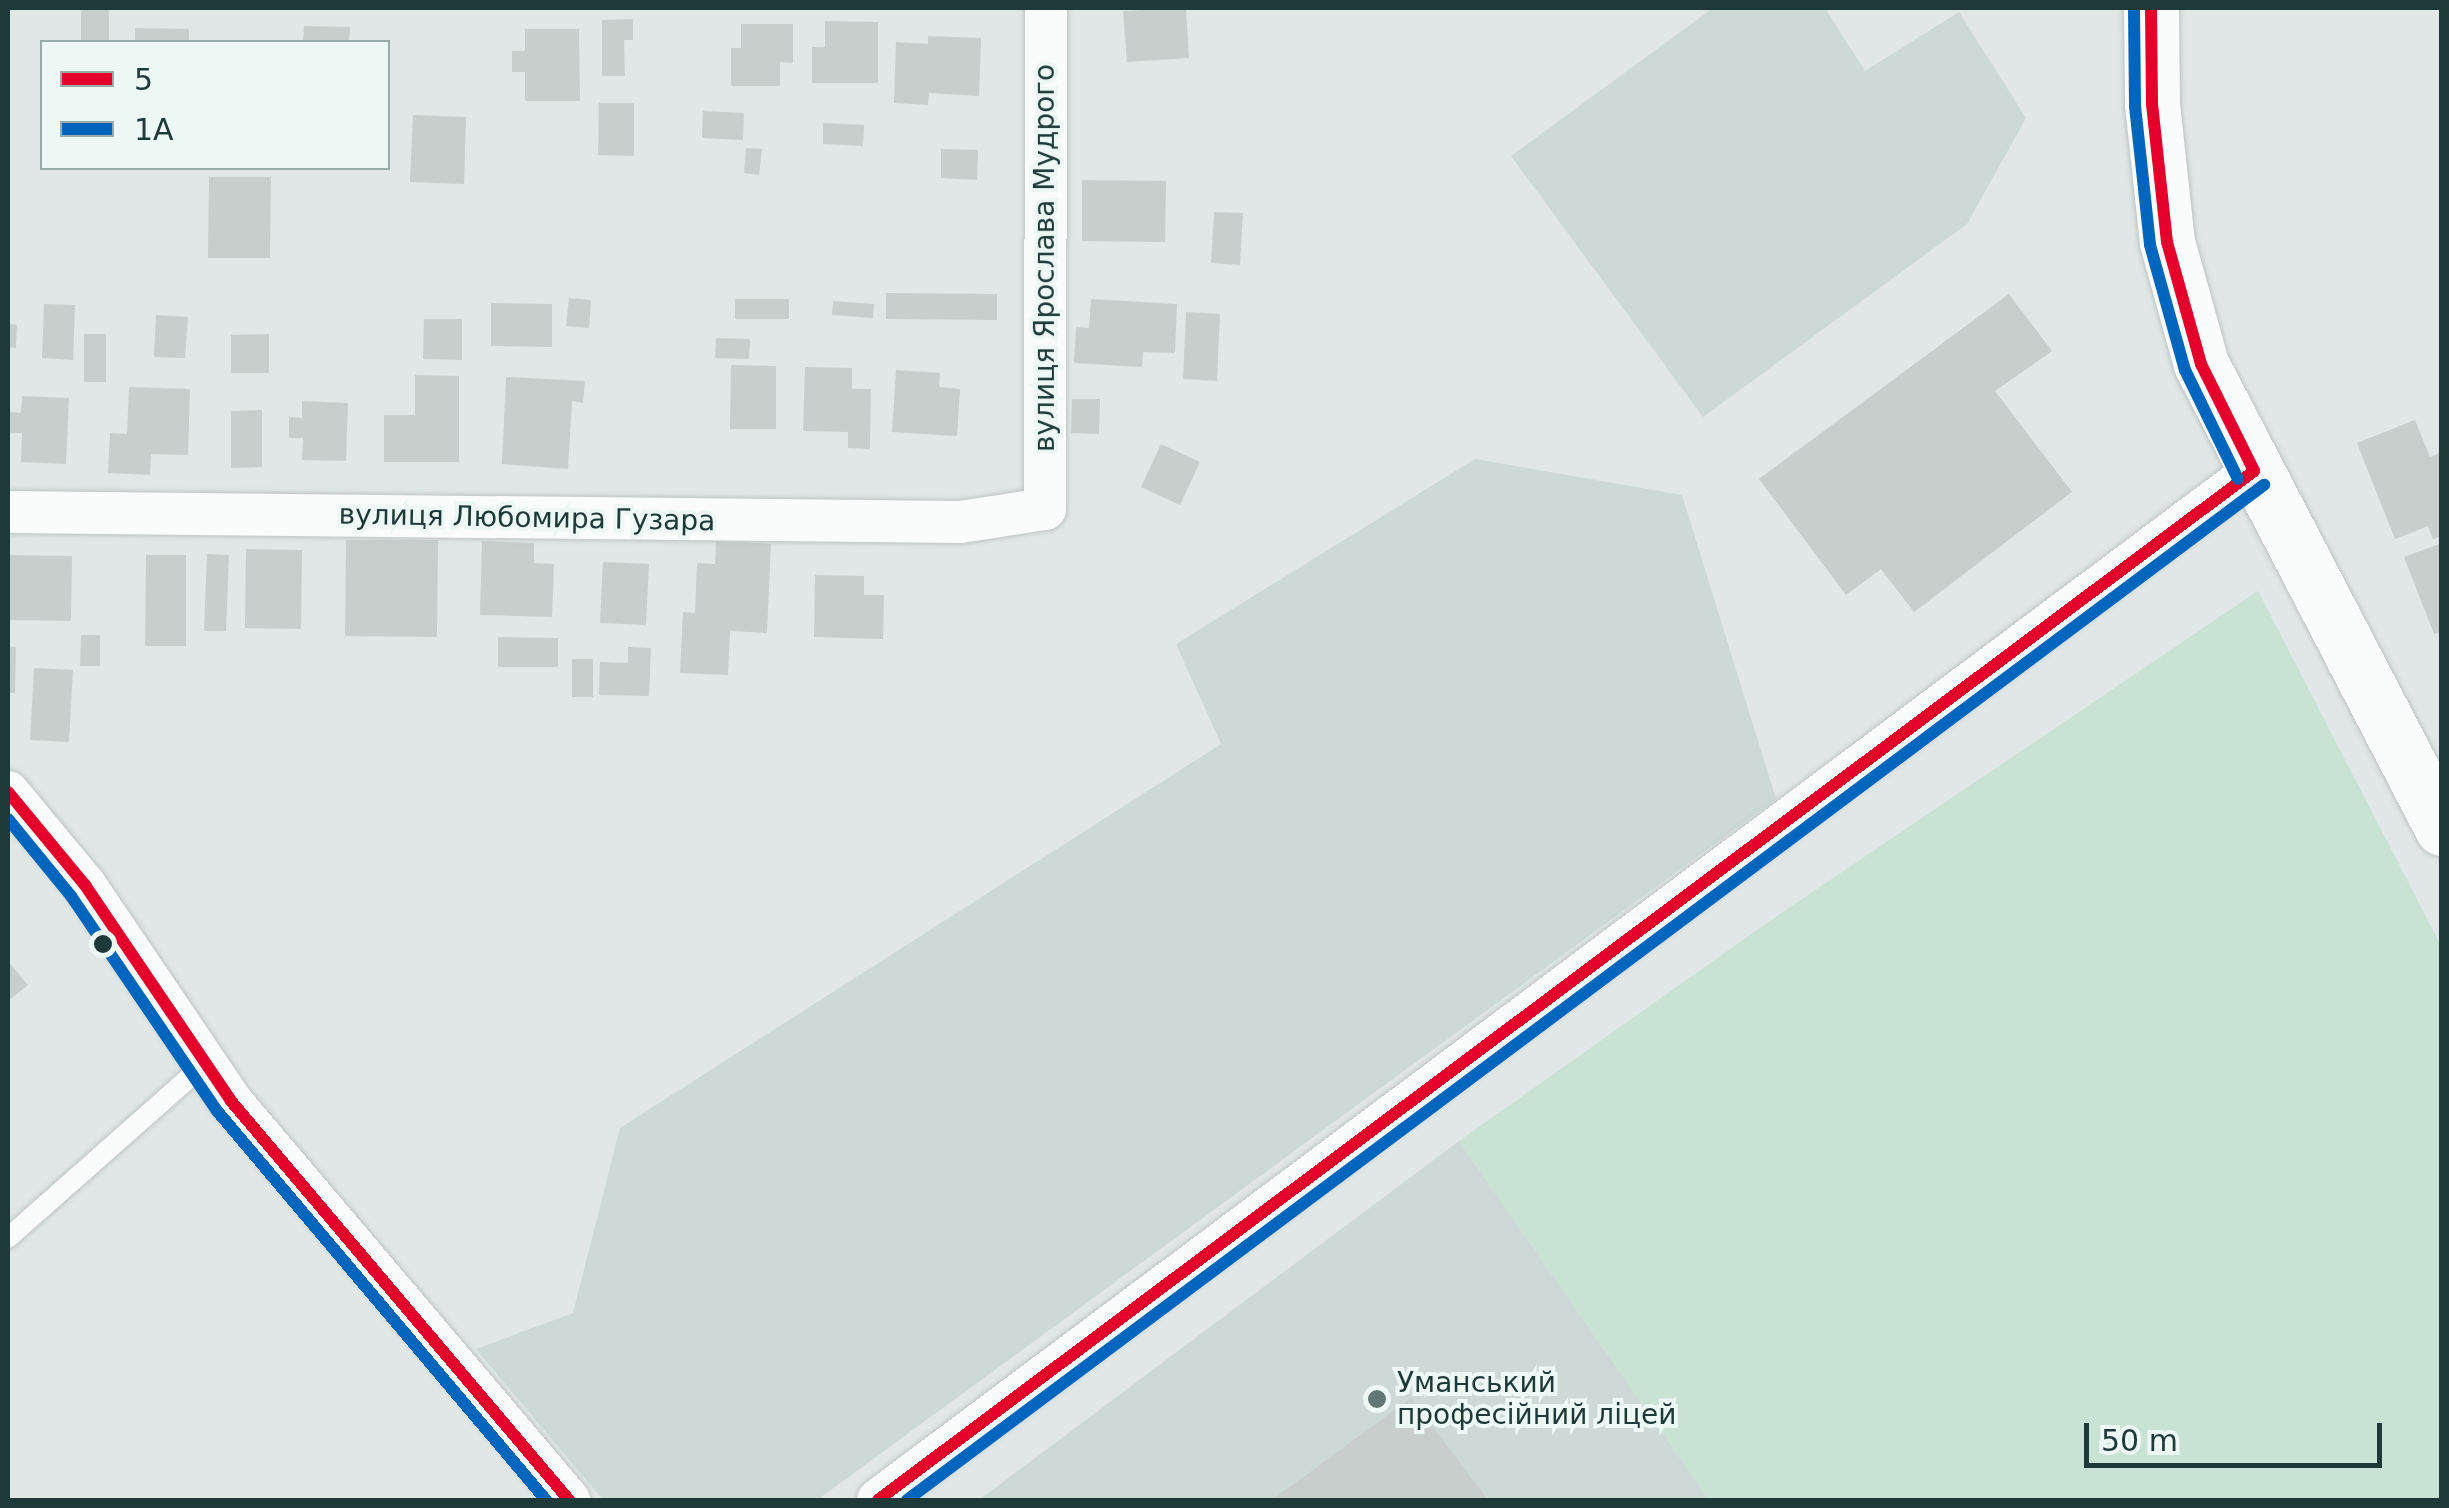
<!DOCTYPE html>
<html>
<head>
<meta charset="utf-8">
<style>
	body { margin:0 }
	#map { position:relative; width:2449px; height:1508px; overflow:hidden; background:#e0e7e6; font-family:"DejaVu Sans",sans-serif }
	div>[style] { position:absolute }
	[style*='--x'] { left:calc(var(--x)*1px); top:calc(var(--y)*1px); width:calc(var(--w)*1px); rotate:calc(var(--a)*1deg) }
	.built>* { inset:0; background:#cdd9d6 }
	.green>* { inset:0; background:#c8e2d4 }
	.building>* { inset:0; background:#c7cecc }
	.roads { filter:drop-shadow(0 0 2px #bdc4c3) drop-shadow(0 0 2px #bdc4c3) }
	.lane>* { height:20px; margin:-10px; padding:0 10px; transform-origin:10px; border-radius:10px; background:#fafbfb }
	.street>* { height:42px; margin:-21px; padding:0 21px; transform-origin:21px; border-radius:21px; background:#fafbfb }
	.secondary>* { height:55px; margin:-27.5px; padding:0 27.5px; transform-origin:27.5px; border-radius:27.5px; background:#fafbfb }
	.bus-1>* { height:12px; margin:-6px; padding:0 6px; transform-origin:6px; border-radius:6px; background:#e4002b }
	.bus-2>* { height:12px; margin:-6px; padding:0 6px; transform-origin:6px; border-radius:6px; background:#0065bd }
	.dots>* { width:28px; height:28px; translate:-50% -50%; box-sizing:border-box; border:5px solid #edf7f4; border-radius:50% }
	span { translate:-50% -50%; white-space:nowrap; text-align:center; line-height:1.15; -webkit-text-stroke:8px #edf7f4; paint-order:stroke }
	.street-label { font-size:28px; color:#1e3a38 }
	.poi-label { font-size:28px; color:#1e3a38 }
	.left { translate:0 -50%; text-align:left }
	.frame { position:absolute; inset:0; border:10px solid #1e3a38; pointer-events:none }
	.legend { position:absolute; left:40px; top:40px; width:350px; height:130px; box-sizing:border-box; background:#edf7f4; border:2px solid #9aaba9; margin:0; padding:12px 18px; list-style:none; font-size:30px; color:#1e3a38 }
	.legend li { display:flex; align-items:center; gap:20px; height:50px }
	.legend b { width:50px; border:2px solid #9aaba9 }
	.scale { position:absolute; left:2084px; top:1423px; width:298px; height:45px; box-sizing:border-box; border:5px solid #1e3a38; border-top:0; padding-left:12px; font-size:30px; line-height:35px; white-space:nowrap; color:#1e3a38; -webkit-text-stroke:8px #edf7f4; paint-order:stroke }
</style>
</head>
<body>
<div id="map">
	<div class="built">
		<div style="clip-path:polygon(1713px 8px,1825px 8px,1865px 71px,1959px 12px,2026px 118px,1967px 224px,1703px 417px,1511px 156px)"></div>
		<div style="clip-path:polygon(1475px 459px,1682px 495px,1776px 799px,817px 1500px,603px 1500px,476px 1349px,573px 1313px,620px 1128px,1221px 744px,1176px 644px)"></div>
		<div style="clip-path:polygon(1459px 1141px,1709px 1500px,979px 1500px)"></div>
	</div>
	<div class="green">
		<div style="clip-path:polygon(2258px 591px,2441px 946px,2441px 1500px,1709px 1500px,1459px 1141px,1774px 918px)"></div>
	</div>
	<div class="building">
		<div style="clip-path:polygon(109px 8px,109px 42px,81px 42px,81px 9px)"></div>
		<div style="clip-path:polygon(1186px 8px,1189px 58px,1127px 62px,1123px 11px)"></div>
		<div style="clip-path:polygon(633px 19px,633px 40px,624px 40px,625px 76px,602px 76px,602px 20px)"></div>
		<div style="clip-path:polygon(825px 21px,878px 22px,878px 83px,812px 83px,812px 47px,825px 47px)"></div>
		<div style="clip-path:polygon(741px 24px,793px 24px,793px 63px,780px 62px,780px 86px,731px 86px,731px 48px,741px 48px)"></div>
		<div style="clip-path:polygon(304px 26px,350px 27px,349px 42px,303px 42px)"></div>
		<div style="clip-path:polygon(135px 28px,189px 29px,189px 42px,135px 42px)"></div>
		<div style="clip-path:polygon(525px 29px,579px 29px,580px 101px,525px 101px,525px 72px,512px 72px,512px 51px,525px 51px)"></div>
		<div style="clip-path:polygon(928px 36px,981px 38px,979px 96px,929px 93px,928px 105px,894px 103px,896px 42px,928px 44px)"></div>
		<div style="clip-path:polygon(599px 103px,634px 103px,634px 156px,598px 155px)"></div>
		<div style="clip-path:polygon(703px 111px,744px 113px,743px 140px,702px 138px)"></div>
		<div style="clip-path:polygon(413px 115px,466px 117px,464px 184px,410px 182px)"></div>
		<div style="clip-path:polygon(823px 123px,864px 125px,863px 146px,823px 144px)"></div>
		<div style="clip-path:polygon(746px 148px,762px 149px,759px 175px,744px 173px)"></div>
		<div style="clip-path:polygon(941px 149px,978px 150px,977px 180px,941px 178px)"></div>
		<div style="clip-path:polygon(209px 177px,271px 177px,270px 258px,208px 258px)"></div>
		<div style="clip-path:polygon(1082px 180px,1166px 181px,1165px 242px,1082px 241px)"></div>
		<div style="clip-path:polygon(1214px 212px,1243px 213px,1240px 265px,1211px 263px)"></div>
		<div style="clip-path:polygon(886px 293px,997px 294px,997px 320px,886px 319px)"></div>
		<div style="clip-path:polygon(2009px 294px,2052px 351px,1995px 391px,2072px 492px,1914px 612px,1881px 569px,1846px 595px,1759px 479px)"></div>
		<div style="clip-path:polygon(569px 298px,591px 300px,589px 328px,566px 326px)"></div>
		<div style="clip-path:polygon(735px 299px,789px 299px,789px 319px,735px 319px)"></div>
		<div style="clip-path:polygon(1091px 299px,1177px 304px,1175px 353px,1143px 352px,1142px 367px,1074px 363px,1076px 327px,1089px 328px)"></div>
		<div style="clip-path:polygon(833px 301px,874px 304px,873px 318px,832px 315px)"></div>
		<div style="clip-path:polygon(491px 303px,552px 304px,552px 347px,491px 346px)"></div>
		<div style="clip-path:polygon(44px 304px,75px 305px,73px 360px,42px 358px)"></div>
		<div style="clip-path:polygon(1186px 312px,1220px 314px,1217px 381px,1183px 379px)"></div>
		<div style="clip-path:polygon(156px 315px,188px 317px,185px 358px,154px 357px)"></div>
		<div style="clip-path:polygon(424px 319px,462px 319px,462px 360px,423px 359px)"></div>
		<div style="clip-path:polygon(8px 324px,17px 325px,16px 348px,8px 347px)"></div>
		<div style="clip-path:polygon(84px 334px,106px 334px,106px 382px,84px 382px)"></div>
		<div style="clip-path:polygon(269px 334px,269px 373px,231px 373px,231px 335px)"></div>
		<div style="clip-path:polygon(716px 338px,750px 339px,749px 359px,715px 358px)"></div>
		<div style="clip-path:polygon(731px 365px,776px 366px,776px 429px,730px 429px)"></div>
		<div style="clip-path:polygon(805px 367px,852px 368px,852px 389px,871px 389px,870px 449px,848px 448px,848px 432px,803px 431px)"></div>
		<div style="clip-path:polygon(896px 370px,940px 373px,939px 387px,960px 389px,957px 436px,892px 432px)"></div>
		<div style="clip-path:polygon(415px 375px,459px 376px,459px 462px,384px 462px,384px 415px,415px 415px)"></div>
		<div style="clip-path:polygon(506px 377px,585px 381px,583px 403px,572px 401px,568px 469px,502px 464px)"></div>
		<div style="clip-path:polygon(129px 387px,190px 389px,188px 455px,151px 454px,150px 475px,108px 473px,110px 433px,127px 434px)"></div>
		<div style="clip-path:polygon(22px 396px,69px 398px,66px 464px,21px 462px,22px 433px,9px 433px,10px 412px,21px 413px)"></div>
		<div style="clip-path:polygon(1072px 399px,1100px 399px,1099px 434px,1071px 433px)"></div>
		<div style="clip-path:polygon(302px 401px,348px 403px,346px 461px,302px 460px,303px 438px,289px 438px,289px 417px,302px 418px)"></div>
		<div style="clip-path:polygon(262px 410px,262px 467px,231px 468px,231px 411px)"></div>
		<div style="clip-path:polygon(2415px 420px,2430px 457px,2442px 452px,2442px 536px,2433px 539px,2428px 526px,2395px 539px,2357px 443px)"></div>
		<div style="clip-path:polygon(1161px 444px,1200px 462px,1180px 505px,1141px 487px)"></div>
		<div style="clip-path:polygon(346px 540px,438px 540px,437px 637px,345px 636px)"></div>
		<div style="clip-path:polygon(482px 541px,534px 543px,534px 563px,554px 564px,552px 617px,480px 615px)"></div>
		<div style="clip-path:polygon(716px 541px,771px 544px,767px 633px,730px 631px,728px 675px,680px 673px,683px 612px,695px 613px,697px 563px,715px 564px)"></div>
		<div style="clip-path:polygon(2442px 543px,2442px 632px,2434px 634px,2404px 557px)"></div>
		<div style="clip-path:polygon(246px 549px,302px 550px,301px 629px,245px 628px)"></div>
		<div style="clip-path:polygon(207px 554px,229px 555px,226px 631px,204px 631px)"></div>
		<div style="clip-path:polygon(8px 555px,72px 556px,71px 621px,8px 620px)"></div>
		<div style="clip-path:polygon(146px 555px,186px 555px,186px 646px,145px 646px)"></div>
		<div style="clip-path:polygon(603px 562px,649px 564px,646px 625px,600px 623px)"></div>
		<div style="clip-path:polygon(815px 575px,864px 576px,864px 595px,884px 595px,883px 639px,814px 637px)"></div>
		<div style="clip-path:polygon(81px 635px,100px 635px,100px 666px,80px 666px)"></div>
		<div style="clip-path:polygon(498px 637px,558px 638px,558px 667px,498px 667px)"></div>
		<div style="clip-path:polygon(8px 647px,16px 647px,15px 693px,8px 693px)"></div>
		<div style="clip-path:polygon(628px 647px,651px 648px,649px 696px,599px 695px,600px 662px,628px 663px)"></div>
		<div style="clip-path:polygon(572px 659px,593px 659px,593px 697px,572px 697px)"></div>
		<div style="clip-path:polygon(34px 668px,73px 670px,69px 742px,30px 740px)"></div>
		<div style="clip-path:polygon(8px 961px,28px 985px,8px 1001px)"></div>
		<div style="clip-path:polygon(1411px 1398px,1488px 1500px,1272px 1500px)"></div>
	</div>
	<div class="roads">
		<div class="lane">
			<div style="--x:8;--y:1238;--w:264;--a:-41.5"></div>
		</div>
		<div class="street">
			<div style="--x:8;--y:512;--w:952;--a:0.6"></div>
			<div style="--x:960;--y:522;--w:86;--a:-8.7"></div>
			<div style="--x:1045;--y:509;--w:501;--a:-89.89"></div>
			<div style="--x:8;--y:792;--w:121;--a:50.4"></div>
			<div style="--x:85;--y:885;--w:261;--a:55.9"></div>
			<div style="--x:231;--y:1101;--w:523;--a:49.73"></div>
			<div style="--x:878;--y:1500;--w:1718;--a:-36.79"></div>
		</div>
		<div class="secondary">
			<div style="--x:2151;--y:8;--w:96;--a:89.4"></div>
			<div style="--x:2152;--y:104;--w:139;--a:83.8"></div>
			<div style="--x:2167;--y:242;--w:127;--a:74.4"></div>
			<div style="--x:2201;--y:364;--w:523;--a:62.55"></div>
		</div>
	</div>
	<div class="bus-1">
		<div style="--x:2151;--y:8;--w:96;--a:89.4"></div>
		<div style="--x:2152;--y:104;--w:139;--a:83.8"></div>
		<div style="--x:2167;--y:242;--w:127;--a:74.4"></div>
		<div style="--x:2201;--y:364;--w:119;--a:63.6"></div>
		<div style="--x:8;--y:792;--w:121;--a:50.4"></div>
		<div style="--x:85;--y:885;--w:261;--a:55.9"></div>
		<div style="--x:231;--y:1101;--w:523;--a:49.73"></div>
		<div style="--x:878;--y:1500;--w:1718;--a:-36.79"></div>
	</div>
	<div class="bus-2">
		<div style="--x:2134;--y:8;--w:98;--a:89.4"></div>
		<div style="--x:2135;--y:106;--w:140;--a:83.8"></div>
		<div style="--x:2150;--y:245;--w:130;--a:74.4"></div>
		<div style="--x:2185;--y:370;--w:121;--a:64.1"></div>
		<div style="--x:8;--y:819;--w:99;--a:50.7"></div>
		<div style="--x:71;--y:896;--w:261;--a:55.8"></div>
		<div style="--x:218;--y:1112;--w:508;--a:49.79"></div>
		<div style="--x:907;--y:1500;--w:1695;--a:-36.8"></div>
	</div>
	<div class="dots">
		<div style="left:103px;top:944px;background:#1e3a38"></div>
		<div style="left:1377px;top:1399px;background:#627775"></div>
	</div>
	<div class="street-label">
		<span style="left:1045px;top:258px;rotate:-90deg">вулиця Ярослава Мудрого</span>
		<span style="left:527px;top:518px;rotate:1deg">вулиця Любомира Гузара</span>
	</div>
	<div class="poi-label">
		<span class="left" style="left:1397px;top:1399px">Уманський<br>професійний ліцей</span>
	</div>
	<div class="frame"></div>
	<ul class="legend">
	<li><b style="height:12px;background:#e4002b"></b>5</li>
	<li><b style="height:12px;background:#0065bd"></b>1А</li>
	</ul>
	<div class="scale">50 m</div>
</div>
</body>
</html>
